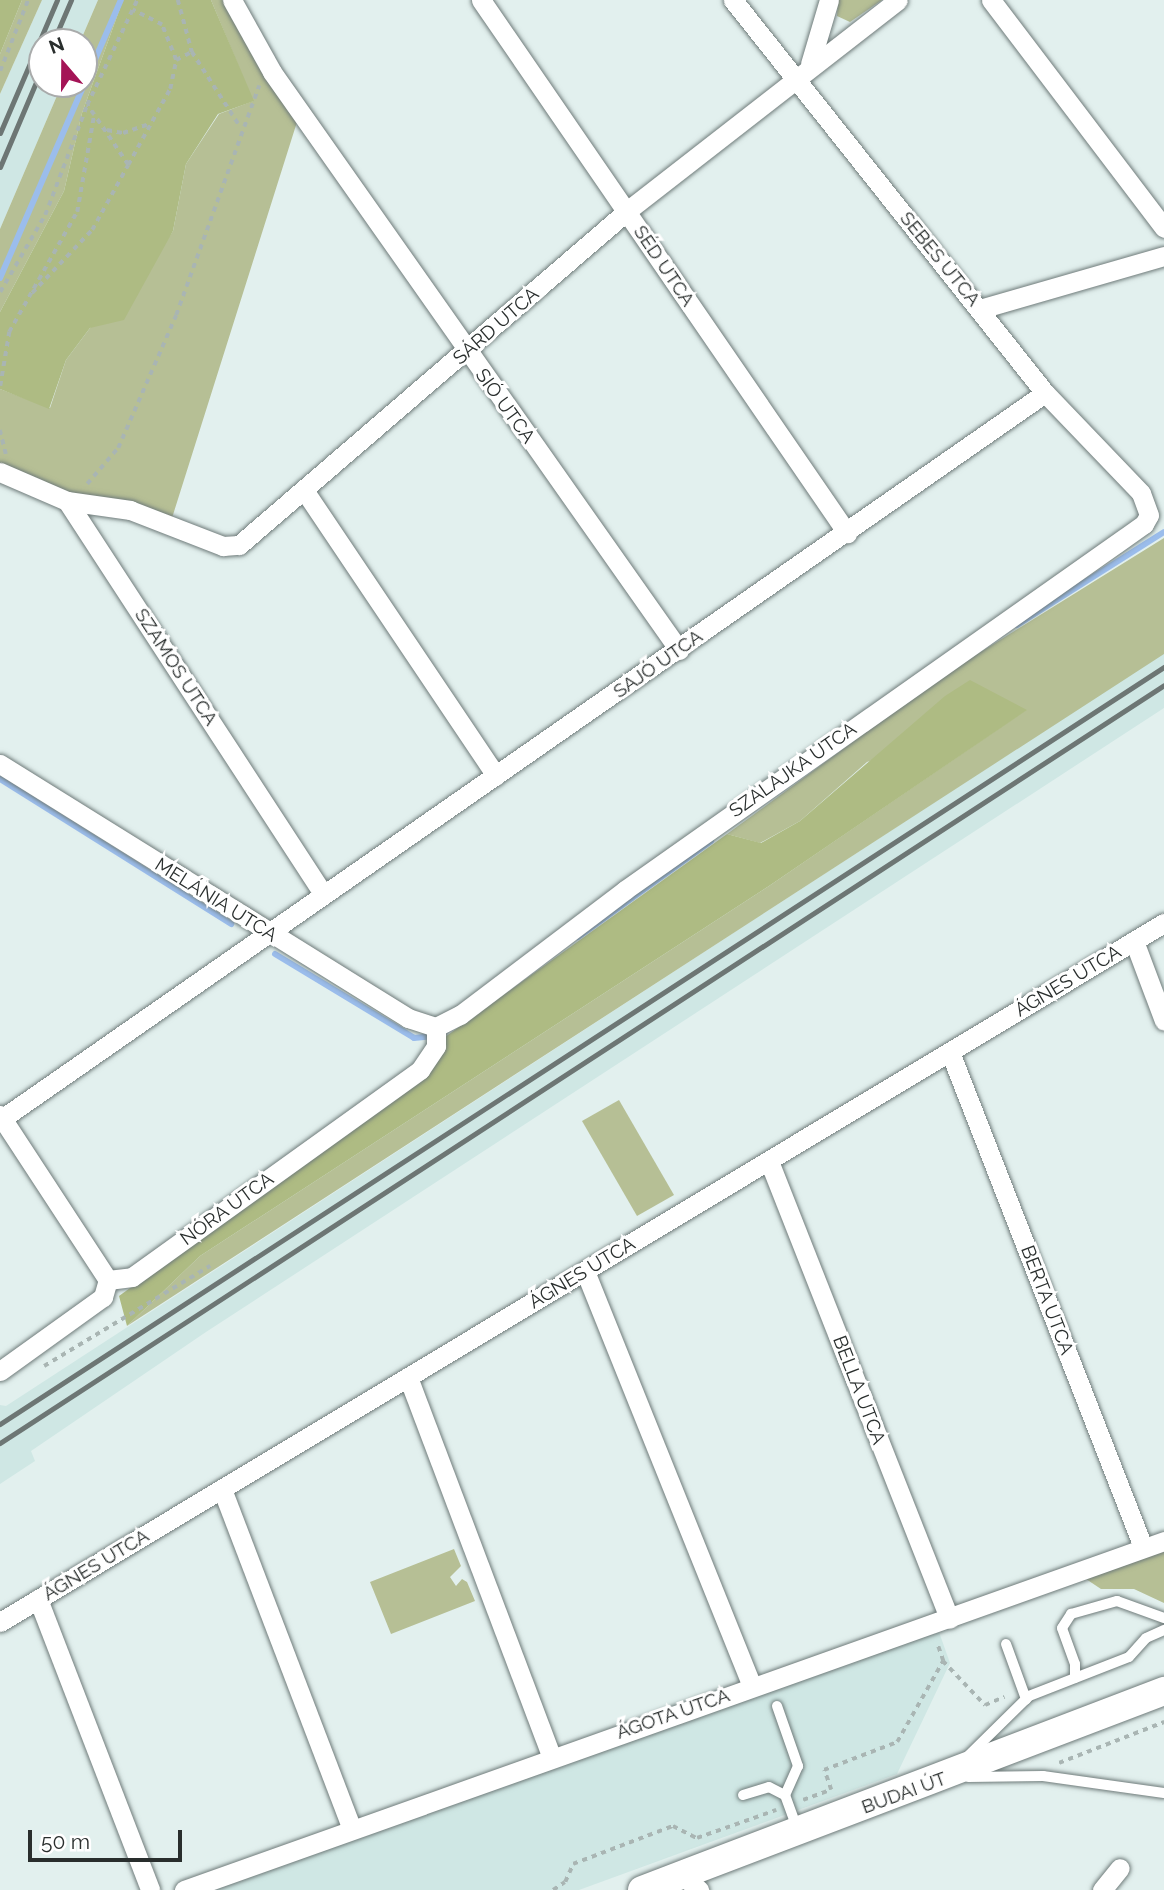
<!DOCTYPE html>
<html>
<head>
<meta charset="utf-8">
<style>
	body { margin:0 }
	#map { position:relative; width:1164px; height:1890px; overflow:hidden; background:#e2f0ee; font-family:Raleway,sans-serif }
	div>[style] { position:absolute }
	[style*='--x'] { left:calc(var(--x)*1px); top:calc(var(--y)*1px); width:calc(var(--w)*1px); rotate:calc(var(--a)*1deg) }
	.built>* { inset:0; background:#cfe7e4 }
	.green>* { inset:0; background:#b6bf95 }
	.forest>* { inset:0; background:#aebb83 }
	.stream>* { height:6px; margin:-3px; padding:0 3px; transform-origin:3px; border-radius:3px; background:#9bbdec }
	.path>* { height:3.5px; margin-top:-1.75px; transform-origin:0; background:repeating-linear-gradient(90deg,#a9b5b3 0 5px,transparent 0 10px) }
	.roads { filter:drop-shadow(0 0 2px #6f7b7a) drop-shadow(0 0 2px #6f7b7a) }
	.lane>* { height:10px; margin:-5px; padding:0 5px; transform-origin:5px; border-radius:5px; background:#fff }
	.street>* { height:19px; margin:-9.5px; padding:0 9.5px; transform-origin:9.5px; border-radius:9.5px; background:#fff }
	.secondary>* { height:28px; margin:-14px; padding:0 14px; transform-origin:14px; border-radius:14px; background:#fff }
	.rail>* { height:5px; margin:-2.5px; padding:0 2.5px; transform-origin:2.5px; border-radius:2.5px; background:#6d7674 }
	span { translate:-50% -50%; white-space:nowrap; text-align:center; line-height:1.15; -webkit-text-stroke:6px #fff; paint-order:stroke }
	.street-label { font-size:19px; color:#292e2d }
	.north { position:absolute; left:28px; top:28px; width:70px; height:70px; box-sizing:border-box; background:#fff; border:2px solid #a9abab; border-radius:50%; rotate:340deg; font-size:19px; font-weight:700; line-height:28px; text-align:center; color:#292e2d }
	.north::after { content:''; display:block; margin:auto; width:24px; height:32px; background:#a41456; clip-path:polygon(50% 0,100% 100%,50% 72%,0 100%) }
	.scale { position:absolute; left:28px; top:1830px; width:154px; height:32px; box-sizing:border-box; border:4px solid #292e2d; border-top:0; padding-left:9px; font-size:21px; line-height:24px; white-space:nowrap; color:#292e2d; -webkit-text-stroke:5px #fff; paint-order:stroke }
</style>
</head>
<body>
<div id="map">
	<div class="built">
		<div style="clip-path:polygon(42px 0,98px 0,80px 42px,42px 42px,42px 84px,62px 84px,0 229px,0 94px)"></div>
		<div style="clip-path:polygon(1164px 653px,1164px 708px,206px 1332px,31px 1451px,35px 1461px,0 1484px,0 1405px,6px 1406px)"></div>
		<div style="clip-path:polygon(939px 1632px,950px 1663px,897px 1774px,579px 1890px,202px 1890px)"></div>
	</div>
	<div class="green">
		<div style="clip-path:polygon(22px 0,42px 0,0 94px,0 54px)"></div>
		<div style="clip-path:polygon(98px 0,123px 0,82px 113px,64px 191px,0 312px,0 229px,62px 84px,84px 84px,84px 42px,80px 42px)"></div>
		<div style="clip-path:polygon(211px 0,228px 0,297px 122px,172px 518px,66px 495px,0 468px,0 389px,50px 408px,66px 360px,90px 328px,150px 266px,173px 231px,186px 164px,219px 114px,253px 101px)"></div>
		<div style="clip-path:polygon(838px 0,882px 0,850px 22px,837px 16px)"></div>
		<div style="clip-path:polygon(1164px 538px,1164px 654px,127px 1326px,200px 1256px,769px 886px,1026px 710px,867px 762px,800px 821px,760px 843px,727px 834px,947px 673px)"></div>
		<div style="clip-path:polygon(619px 1100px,674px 1195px,637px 1216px,582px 1121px)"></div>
		<div style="clip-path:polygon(454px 1549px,461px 1566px,450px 1577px,456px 1586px,462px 1579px,467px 1582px,475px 1601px,391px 1634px,370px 1582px)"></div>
		<div style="clip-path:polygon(1164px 1551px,1164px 1603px,1134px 1589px,1101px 1589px,1086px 1579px)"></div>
	</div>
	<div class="forest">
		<div style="clip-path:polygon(0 0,22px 0,0 54px)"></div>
		<div style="clip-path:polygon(123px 0,211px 0,254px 101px,218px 114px,186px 164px,173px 231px,124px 320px,90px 328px,66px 360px,49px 409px,0 389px,0 312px,64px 191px,82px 113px)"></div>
		<div style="clip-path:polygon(970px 680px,1027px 710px,769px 886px,200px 1256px,127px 1326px,119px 1296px,316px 1153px,445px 1037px,727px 834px,761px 843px,800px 821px,945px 696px)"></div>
	</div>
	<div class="stream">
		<div style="--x:0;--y:278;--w:303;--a:-66.5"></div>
		<div style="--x:1017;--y:625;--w:174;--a:-32.3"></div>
		<div style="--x:0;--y:779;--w:273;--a:32.1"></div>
		<div style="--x:578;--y:937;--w:164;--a:-35.8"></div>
		<div style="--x:275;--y:954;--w:162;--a:31.1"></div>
		<div style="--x:414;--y:1038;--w:20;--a:-6"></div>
	</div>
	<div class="path">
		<div style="--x:178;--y:0;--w:54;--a:74.9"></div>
		<div style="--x:192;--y:52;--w:90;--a:57.2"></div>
		<div style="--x:176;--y:60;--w:18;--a:-27"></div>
		<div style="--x:0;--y:71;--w:76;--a:-68.5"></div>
		<div style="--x:107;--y:130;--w:16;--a:11"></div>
		<div style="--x:123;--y:133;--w:28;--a:-19"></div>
		<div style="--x:128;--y:165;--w:87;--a:-61.1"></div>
		<div style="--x:170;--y:89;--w:30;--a:-78"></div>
		<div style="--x:176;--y:60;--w:38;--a:-112"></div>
		<div style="--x:162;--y:25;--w:33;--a:-153"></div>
		<div style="--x:0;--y:292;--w:89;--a:-59.7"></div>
		<div style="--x:45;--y:215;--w:118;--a:-69.1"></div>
		<div style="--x:87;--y:105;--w:116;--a:-64.5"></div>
		<div style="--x:32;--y:293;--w:87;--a:-46.4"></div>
		<div style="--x:92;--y:230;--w:74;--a:-61"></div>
		<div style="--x:128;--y:165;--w:60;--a:-124.2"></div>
		<div style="--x:0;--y:386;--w:55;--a:-80.5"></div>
		<div style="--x:9;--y:332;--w:138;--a:-60.5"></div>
		<div style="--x:77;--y:212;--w:98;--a:-80.1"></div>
		<div style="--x:94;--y:115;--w:12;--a:-125"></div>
		<div style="--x:0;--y:430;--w:25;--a:76"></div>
		<div style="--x:87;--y:484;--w:48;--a:-49.3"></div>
		<div style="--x:118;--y:448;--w:145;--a:-66.4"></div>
		<div style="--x:176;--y:315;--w:244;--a:-70.1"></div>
		<div style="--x:44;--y:1366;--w:194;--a:-31.1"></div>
		<div style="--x:943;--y:1661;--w:61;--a:46.3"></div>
		<div style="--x:985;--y:1705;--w:21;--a:-23"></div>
		<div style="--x:1059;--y:1763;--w:113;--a:-21.3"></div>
		<div style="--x:803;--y:1800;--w:30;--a:-20"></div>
		<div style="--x:831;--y:1790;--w:21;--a:-109"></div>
		<div style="--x:824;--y:1770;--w:78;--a:-21"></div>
		<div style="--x:897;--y:1742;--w:93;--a:-60.4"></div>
		<div style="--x:943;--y:1661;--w:18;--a:-109"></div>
		<div style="--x:553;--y:1890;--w:14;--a:-34"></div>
		<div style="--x:565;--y:1882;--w:20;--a:-66"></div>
		<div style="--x:573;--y:1864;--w:107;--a:-20.8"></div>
		<div style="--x:673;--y:1826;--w:27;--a:27"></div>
		<div style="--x:697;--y:1838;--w:84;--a:-19.5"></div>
	</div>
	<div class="roads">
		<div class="lane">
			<div style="--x:1006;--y:1644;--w:59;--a:70"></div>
			<div style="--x:1075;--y:1678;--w:14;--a:-90"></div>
			<div style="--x:1075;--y:1664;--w:38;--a:-110"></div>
			<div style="--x:1062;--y:1628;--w:17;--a:-57"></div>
			<div style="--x:1071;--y:1614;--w:48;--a:-15.8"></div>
			<div style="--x:1117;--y:1601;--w:50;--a:19.9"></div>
			<div style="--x:777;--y:1706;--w:64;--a:70.7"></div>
			<div style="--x:798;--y:1766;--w:32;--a:114"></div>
			<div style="--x:785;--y:1795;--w:35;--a:70"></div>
			<div style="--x:969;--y:1755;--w:84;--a:-44.5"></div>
			<div style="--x:1029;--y:1696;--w:107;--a:-21.3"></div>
			<div style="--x:1129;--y:1657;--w:25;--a:-48"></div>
			<div style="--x:1146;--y:1638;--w:20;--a:-24"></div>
			<div style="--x:968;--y:1777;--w:75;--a:-0.8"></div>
			<div style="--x:1043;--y:1776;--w:122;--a:8"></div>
			<div style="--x:743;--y:1795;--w:27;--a:-17"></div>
			<div style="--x:769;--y:1787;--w:18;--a:27"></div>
		</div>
		<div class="street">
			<div style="--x:232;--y:0;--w:82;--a:60.9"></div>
			<div style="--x:272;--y:72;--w:707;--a:54.85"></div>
			<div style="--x:481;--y:0;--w:647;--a:55.52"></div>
			<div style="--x:991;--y:0;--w:286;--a:52.8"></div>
			<div style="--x:810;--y:64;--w:67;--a:-73.5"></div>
			<div style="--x:980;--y:309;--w:191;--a:-16.1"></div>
			<div style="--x:0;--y:472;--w:73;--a:23.4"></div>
			<div style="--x:67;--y:501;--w:469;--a:56.9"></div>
			<div style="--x:304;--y:490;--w:344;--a:56.1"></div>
			<div style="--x:67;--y:501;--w:64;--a:8.1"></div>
			<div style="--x:130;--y:510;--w:100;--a:21.2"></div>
			<div style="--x:223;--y:546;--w:16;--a:-4"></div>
			<div style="--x:239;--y:545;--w:512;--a:-40.72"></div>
			<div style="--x:627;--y:211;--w:343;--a:-37.9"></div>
			<div style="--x:0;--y:764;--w:481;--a:31.9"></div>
			<div style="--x:408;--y:1018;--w:29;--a:18"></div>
			<div style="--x:436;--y:1027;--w:27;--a:-27"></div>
			<div style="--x:460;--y:1015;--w:207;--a:-37.1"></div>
			<div style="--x:625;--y:890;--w:635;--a:-35.19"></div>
			<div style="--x:1144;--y:524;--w:10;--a:-61"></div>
			<div style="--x:1149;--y:515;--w:23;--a:-110"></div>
			<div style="--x:1141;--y:493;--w:139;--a:-133.8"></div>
			<div style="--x:1045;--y:393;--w:502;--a:-128.45"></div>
			<div style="--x:1134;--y:941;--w:85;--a:69.4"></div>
			<div style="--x:950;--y:1052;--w:531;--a:68.7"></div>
			<div style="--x:0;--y:1115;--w:197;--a:56.8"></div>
			<div style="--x:0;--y:1120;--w:1273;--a:-34.83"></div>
			<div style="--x:769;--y:1161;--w:492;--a:68.5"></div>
			<div style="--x:585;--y:1271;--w:447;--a:68.1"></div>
			<div style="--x:108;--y:1280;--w:24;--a:-7"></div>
			<div style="--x:132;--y:1277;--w:355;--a:-35.7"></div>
			<div style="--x:420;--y:1070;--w:29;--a:-56"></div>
			<div style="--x:436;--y:1046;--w:19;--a:-90"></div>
			<div style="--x:0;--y:1371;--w:127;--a:-35.7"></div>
			<div style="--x:103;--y:1297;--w:18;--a:-74"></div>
			<div style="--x:408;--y:1377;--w:405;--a:69.3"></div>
			<div style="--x:222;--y:1489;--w:364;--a:69.1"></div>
			<div style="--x:38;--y:1599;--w:312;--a:68.9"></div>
			<div style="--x:0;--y:1622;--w:1358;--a:-30.99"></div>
			<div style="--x:682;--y:1875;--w:23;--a:41"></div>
			<div style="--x:184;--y:1890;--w:1040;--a:-19.6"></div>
			<div style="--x:1102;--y:1890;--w:28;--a:-51"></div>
		</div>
		<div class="secondary">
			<div style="--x:642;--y:1890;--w:559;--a:-20.87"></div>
		</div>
	</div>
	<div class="rail">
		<div style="--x:53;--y:42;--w:46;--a:-66.8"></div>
		<div style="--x:0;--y:133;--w:145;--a:-66.8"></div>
		<div style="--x:0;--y:167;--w:108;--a:-67"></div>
		<div style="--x:0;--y:1424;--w:1389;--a:-33.04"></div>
		<div style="--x:0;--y:1443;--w:1389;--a:-33.07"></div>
	</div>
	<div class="street-label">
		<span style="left:940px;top:259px;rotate:51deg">SEBES UTCA</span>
		<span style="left:664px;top:266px;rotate:56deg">SÉD UTCA</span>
		<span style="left:496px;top:326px;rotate:-41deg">SÁRD UTCA</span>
		<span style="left:505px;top:406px;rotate:54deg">SIÓ UTCA</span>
		<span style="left:658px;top:664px;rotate:-35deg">SAJÓ UTCA</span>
		<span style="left:176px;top:667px;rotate:57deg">SZAMOS UTCA</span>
		<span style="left:793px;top:770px;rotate:-35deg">SZALAJKA UTCA</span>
		<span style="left:216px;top:900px;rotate:32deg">MELÁNIA UTCA</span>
		<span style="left:1068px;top:981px;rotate:-31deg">ÁGNES UTCA</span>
		<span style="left:227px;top:1209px;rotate:-36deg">NÓRA UTCA</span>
		<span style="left:582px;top:1273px;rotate:-31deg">ÁGNES UTCA</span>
		<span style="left:1047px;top:1300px;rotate:69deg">BERTA UTCA</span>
		<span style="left:859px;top:1390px;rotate:69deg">BELLA UTCA</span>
		<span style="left:96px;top:1565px;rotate:-31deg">ÁGNES UTCA</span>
		<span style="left:673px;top:1714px;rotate:-19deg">ÁGOTA UTCA</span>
		<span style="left:904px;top:1793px;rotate:-20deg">BUDAI ÚT</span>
	</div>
	<div class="north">N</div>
	<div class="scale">50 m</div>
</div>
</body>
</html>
